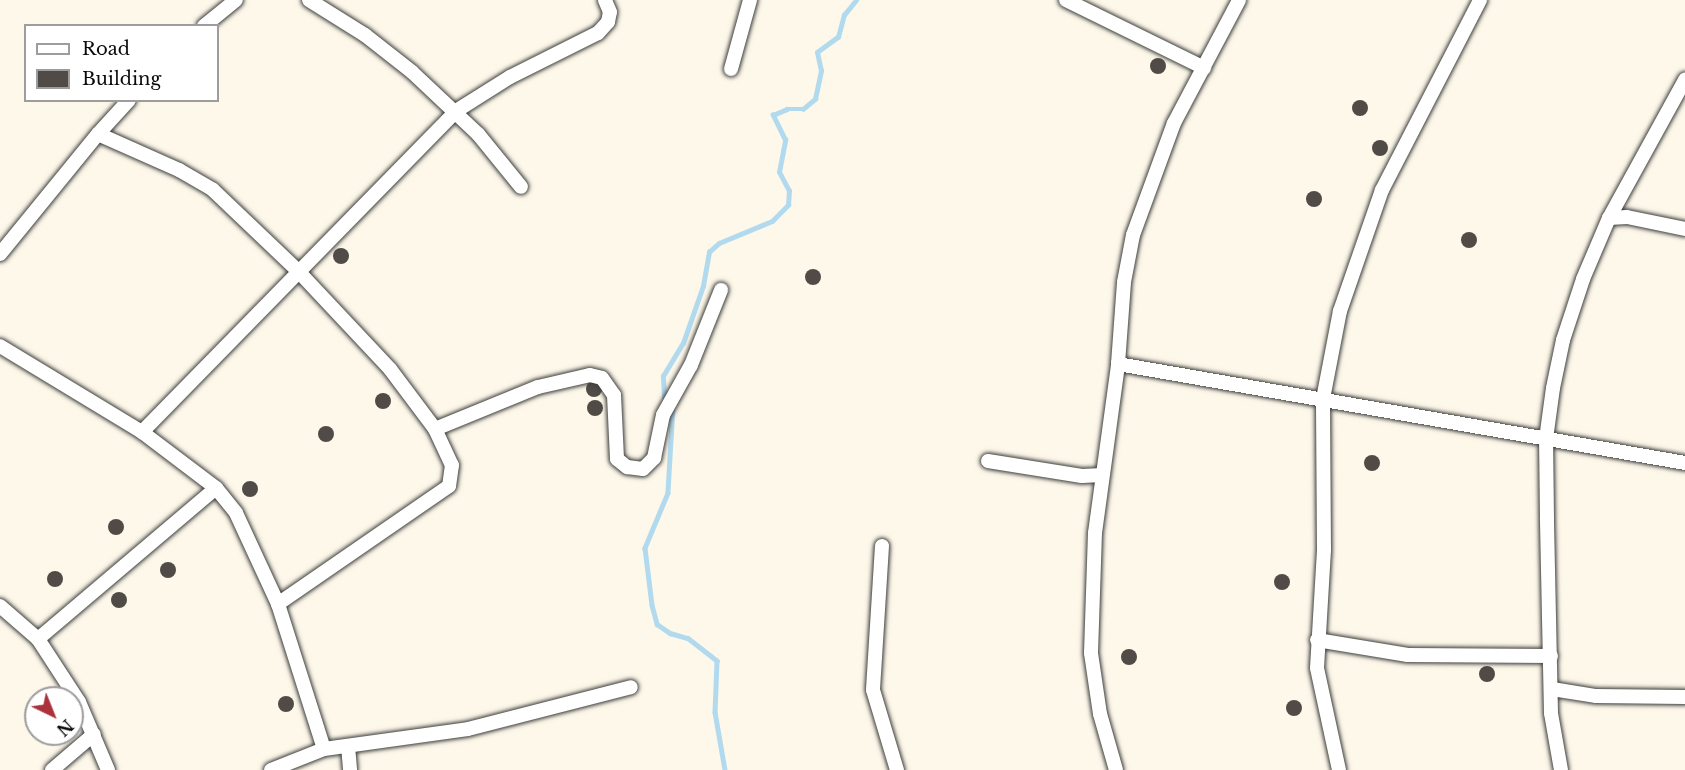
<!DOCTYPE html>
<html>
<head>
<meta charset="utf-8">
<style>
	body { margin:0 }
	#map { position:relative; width:1685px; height:770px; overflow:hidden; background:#fdf8e9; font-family:"Libre Baskerville",serif }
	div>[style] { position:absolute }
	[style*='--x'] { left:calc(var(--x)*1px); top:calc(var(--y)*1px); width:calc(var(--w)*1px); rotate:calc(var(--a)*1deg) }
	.stream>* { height:4.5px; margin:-2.25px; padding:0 2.25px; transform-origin:2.25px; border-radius:2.25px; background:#b2daef }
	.building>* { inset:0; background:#514b47 }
	.round { border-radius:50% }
	.roads { filter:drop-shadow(0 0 2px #3d3d3d) drop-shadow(0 0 2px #3d3d3d) }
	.minor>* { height:14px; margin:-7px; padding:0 7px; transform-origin:7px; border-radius:7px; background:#fff }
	span { translate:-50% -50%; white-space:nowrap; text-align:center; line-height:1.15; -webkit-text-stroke:6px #fff; paint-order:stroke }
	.legend { position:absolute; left:24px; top:24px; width:195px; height:78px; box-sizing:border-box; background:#fff; border:2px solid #9d9d9d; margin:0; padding:8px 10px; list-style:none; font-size:18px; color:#0a0a0a }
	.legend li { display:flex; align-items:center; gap:12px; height:30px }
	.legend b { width:30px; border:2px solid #9d9d9d }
	.north { position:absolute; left:24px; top:686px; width:60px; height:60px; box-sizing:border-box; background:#fff; border:2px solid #9d9d9d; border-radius:50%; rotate:137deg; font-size:16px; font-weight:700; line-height:24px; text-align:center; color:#0a0a0a }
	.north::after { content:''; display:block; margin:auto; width:21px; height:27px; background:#ab313a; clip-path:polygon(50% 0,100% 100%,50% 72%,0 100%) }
</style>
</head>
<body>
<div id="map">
	<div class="stream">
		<div style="--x:664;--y:397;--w:21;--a:-93"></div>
		<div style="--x:663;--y:376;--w:39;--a:-59"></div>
		<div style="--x:683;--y:343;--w:60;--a:-70.7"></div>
		<div style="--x:703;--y:286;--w:35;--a:-80"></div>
		<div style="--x:709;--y:252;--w:13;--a:-42"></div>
		<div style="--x:719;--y:243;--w:57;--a:-22.5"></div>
		<div style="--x:772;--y:221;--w:23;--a:-45"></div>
		<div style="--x:788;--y:205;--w:14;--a:-86"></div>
		<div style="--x:789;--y:191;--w:21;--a:-118"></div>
		<div style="--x:779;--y:172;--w:33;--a:-79"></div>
		<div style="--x:785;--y:140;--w:28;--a:-116"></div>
		<div style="--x:773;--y:115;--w:15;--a:-23"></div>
		<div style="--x:787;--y:109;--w:16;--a:0"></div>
		<div style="--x:803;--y:109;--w:16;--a:-40"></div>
		<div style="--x:815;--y:99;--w:29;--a:-78"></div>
		<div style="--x:821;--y:71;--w:19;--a:-102"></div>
		<div style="--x:817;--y:52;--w:26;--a:-36"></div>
		<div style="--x:838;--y:37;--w:23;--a:-75"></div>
		<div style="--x:844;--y:15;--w:19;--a:-51"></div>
		<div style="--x:673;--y:405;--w:88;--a:93.3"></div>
		<div style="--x:668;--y:493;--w:60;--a:112.7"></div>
		<div style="--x:645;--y:548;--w:57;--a:83"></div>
		<div style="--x:652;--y:605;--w:20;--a:75"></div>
		<div style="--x:657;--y:624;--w:16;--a:35"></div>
		<div style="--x:670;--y:633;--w:19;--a:16"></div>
		<div style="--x:688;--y:638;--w:37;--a:38"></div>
		<div style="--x:717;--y:661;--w:51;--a:92.2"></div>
		<div style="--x:715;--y:712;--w:59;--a:80.2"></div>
	</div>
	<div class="building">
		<div class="round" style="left:1150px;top:58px;width:16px;height:16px"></div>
		<div class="round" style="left:1352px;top:100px;width:16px;height:16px"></div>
		<div class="round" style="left:1372px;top:140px;width:16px;height:16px"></div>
		<div class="round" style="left:1306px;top:191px;width:16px;height:16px"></div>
		<div class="round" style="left:1461px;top:232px;width:16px;height:16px"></div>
		<div class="round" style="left:333px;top:248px;width:16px;height:16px"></div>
		<div class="round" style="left:805px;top:269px;width:16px;height:16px"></div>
		<div class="round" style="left:586px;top:381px;width:16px;height:16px"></div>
		<div class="round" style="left:375px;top:393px;width:16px;height:16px"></div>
		<div class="round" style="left:587px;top:400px;width:16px;height:16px"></div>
		<div class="round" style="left:318px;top:426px;width:16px;height:16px"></div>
		<div class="round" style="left:1364px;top:455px;width:16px;height:16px"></div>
		<div class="round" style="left:242px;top:481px;width:16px;height:16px"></div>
		<div class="round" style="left:108px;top:519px;width:16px;height:16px"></div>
		<div class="round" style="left:160px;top:562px;width:16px;height:16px"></div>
		<div class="round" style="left:47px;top:571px;width:16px;height:16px"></div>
		<div class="round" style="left:1274px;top:574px;width:16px;height:16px"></div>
		<div class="round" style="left:111px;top:592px;width:16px;height:16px"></div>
		<div class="round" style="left:1121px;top:649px;width:16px;height:16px"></div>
		<div class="round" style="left:1479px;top:666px;width:16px;height:16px"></div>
		<div class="round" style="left:278px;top:696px;width:16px;height:16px"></div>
		<div class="round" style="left:1286px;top:700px;width:16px;height:16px"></div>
	</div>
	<div class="roads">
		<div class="minor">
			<div style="--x:309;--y:0;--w:66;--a:32"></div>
			<div style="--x:365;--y:35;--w:60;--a:38.2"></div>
			<div style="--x:412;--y:72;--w:91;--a:43.2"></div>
			<div style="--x:478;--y:134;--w:68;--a:50.9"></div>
			<div style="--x:1066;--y:0;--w:154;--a:26.2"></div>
			<div style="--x:204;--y:26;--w:41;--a:-39.1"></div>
			<div style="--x:731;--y:69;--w:72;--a:-74.6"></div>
			<div style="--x:98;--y:134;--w:46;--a:-47.6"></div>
			<div style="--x:1609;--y:218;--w:18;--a:-3"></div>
			<div style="--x:1627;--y:217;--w:59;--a:11.7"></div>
			<div style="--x:0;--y:254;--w:155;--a:-50.8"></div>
			<div style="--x:98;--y:134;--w:89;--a:24"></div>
			<div style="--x:179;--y:170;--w:39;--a:30"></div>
			<div style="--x:213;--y:190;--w:119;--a:43.6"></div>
			<div style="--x:299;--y:272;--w:133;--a:46.8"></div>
			<div style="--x:390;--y:369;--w:75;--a:53.1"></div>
			<div style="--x:435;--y:429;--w:40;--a:65"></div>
			<div style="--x:452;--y:465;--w:21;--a:98"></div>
			<div style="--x:449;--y:486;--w:208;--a:145.4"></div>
			<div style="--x:0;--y:346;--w:166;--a:31.2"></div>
			<div style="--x:142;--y:432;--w:93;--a:37.1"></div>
			<div style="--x:216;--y:488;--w:32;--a:51"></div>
			<div style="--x:236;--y:513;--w:100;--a:65.2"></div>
			<div style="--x:278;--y:604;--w:152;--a:72.4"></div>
			<div style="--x:324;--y:749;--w:57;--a:158.4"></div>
			<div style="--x:1118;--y:364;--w:82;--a:-85.8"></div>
			<div style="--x:1124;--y:282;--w:48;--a:-79.2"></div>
			<div style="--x:1133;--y:235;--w:119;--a:-69.9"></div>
			<div style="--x:1174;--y:123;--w:139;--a:-62.1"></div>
			<div style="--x:435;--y:429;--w:111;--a:-22.2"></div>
			<div style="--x:538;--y:387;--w:53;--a:-13"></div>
			<div style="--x:590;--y:375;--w:12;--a:14"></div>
			<div style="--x:602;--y:378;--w:21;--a:55"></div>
			<div style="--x:614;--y:395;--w:64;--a:87.3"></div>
			<div style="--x:617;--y:459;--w:13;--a:39"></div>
			<div style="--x:627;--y:467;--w:16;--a:7"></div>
			<div style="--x:643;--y:469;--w:16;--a:-45"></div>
			<div style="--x:654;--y:458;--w:44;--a:-78.2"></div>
			<div style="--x:663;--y:415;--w:57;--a:-60.8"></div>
			<div style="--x:691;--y:365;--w:81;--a:-68.2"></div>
			<div style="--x:142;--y:432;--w:449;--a:-45.6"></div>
			<div style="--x:456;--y:111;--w:64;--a:-32.2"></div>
			<div style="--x:510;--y:77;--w:98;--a:-26.6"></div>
			<div style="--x:598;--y:33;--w:15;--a:-48"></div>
			<div style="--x:608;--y:22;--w:10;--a:-79"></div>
			<div style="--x:610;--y:12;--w:13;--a:-113"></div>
			<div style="--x:988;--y:461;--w:95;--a:9.1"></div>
			<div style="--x:1082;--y:476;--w:20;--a:-3"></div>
			<div style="--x:882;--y:546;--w:144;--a:93.6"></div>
			<div style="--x:873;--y:690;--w:84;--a:73.3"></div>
			<div style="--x:0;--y:606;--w:50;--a:41"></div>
			<div style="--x:38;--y:639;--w:75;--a:56.9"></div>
			<div style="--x:79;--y:702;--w:74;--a:66.9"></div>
			<div style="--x:38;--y:639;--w:233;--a:-40.3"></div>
			<div style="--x:1317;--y:640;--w:92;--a:9.4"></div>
			<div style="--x:1408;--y:655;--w:143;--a:0.4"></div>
			<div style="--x:1552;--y:689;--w:45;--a:9"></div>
			<div style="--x:1596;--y:696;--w:89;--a:0.6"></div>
			<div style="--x:348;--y:746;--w:24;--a:85"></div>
			<div style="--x:324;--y:749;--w:145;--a:-7.9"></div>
			<div style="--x:468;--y:729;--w:168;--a:-14.4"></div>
			<div style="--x:52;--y:770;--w:55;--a:-40.6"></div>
			<div style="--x:1116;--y:770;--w:58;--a:-105.9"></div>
			<div style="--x:1100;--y:714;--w:62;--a:-98.4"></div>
			<div style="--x:1091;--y:653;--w:120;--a:-88.1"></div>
			<div style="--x:1095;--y:533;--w:171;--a:-82.2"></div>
			<div style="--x:1118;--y:364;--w:576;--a:9.9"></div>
			<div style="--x:1339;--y:770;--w:104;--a:-102.2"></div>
			<div style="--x:1317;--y:668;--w:118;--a:-86.6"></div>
			<div style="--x:1324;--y:550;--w:151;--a:-90.4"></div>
			<div style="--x:1323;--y:399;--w:90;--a:-79.1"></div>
			<div style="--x:1340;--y:311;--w:128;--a:-70.9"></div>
			<div style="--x:1382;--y:190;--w:214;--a:-62.7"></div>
			<div style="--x:1561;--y:770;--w:58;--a:-100"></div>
			<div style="--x:1551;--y:713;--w:195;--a:-91.2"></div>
			<div style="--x:1547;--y:518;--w:79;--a:-90.7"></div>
			<div style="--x:1546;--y:439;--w:51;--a:-82.2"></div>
			<div style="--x:1553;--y:388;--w:49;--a:-78.2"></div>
			<div style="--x:1563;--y:340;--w:64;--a:-71.8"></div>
			<div style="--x:1583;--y:279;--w:66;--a:-66.9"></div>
			<div style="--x:1609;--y:218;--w:158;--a:-61.2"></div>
		</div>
	</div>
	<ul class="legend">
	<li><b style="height:8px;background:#fff"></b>Road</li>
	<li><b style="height:16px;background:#514b47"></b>Building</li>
	</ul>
	<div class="north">N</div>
</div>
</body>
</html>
